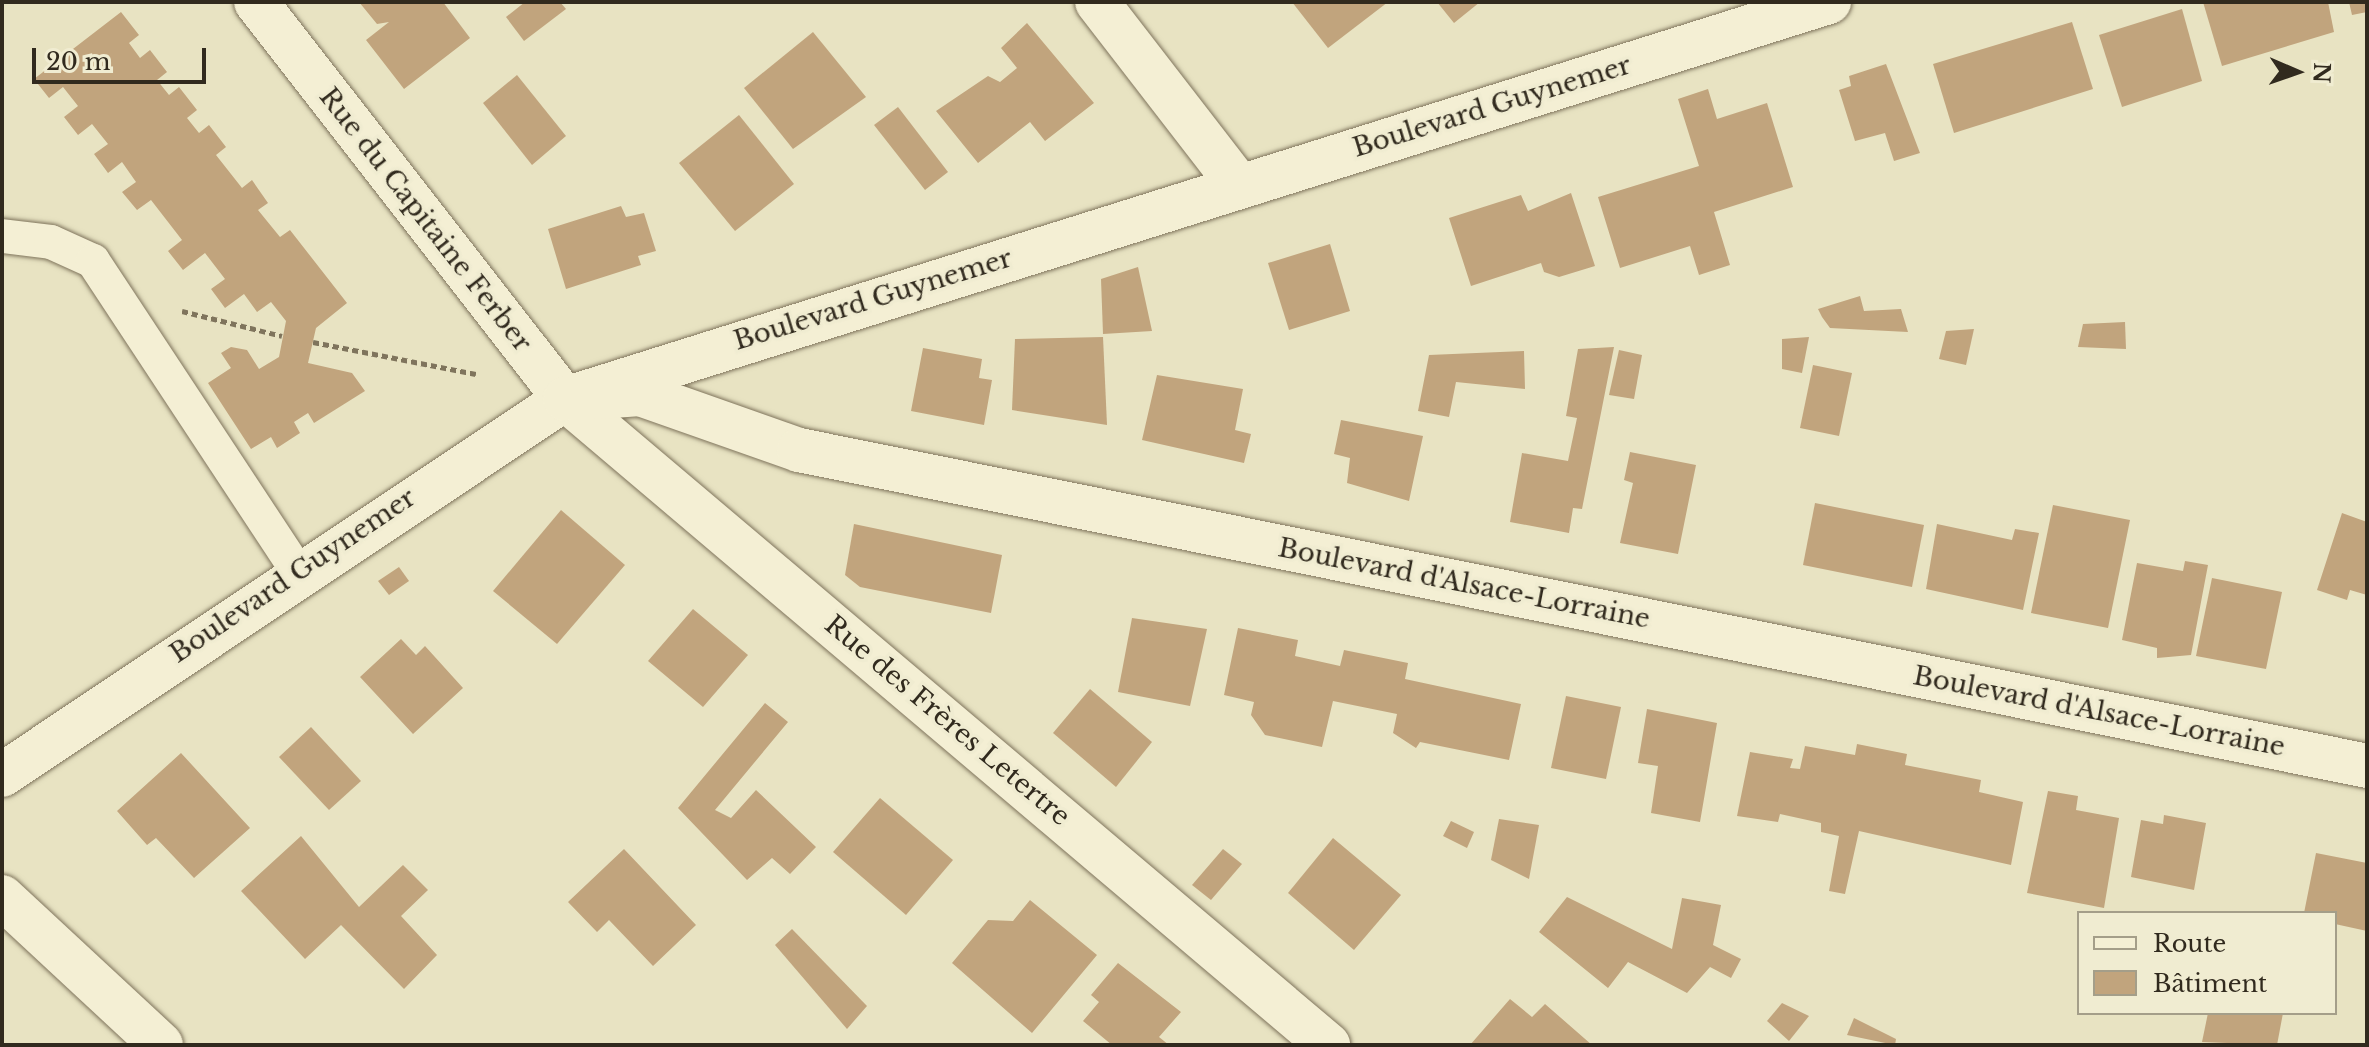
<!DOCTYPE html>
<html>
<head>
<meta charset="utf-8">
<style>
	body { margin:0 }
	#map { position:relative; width:2369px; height:1047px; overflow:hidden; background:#e8e3c2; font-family:"Libre Baskerville",serif }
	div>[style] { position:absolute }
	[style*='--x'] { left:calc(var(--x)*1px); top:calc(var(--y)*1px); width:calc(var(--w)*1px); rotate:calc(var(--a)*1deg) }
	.building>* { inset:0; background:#c1a47d }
	.path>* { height:5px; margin-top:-2.5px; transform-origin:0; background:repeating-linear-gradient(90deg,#7f745c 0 6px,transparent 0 10px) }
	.roads { filter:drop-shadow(0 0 2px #7f745c) drop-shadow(0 0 2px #7f745c) }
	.lane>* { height:34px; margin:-17px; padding:0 17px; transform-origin:17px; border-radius:17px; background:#f4efd4 }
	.street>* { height:44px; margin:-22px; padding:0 22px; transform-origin:22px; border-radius:22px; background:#f4efd4 }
	.secondary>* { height:44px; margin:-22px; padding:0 22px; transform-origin:22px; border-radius:22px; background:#f4efd4 }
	span { translate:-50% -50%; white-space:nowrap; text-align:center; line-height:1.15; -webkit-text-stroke:7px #f0ecd1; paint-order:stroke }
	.street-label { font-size:26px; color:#312a1e }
	.frame { position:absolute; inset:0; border:4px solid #312a1e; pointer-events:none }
	.legend { position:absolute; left:2077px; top:911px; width:260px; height:104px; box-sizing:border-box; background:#f0ecd1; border:2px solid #a49e89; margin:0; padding:10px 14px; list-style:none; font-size:24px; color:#312a1e }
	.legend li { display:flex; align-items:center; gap:16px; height:40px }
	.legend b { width:40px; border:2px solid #a49e89 }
	.north { position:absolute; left:2257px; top:32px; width:80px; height:80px; -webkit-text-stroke:6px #f0ecd1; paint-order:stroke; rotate:92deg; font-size:22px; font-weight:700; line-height:32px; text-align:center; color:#312a1e }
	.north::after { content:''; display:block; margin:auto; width:28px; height:36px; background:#312a1e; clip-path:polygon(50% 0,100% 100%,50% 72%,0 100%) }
	.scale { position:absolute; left:32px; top:48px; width:174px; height:36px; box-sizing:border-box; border:4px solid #312a1e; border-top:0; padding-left:10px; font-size:24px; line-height:28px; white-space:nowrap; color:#312a1e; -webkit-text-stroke:6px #f0ecd1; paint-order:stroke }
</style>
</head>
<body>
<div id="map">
	<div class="building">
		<div style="clip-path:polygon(359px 2px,443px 2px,470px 38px,404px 89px,366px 40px,389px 22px,377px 24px)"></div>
		<div style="clip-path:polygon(525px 2px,560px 2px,566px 9px,524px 41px,506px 17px)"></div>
		<div style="clip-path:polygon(1292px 2px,1388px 2px,1328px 48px)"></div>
		<div style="clip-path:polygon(1437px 2px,1480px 2px,1454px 23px)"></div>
		<div style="clip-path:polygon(2203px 2px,2328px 2px,2334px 32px,2222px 66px)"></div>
		<div style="clip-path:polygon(2349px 2px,2367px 2px,2367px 12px,2352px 15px)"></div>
		<div style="clip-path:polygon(2182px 9px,2202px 81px,2122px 107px,2099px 35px)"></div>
		<div style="clip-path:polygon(121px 12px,139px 35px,129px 43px,140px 58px,150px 50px,167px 72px,157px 80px,169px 95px,179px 87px,197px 110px,187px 118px,199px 133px,209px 125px,226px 147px,216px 155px,242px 188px,252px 180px,268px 203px,258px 210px,280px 237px,290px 230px,347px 303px,316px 328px,308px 363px,352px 373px,365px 391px,314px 423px,308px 413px,294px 422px,300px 433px,277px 448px,271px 437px,251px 449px,208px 383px,231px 368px,221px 353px,231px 347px,247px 350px,259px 369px,279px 357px,286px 321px,271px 302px,257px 312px,244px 294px,225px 308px,211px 289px,225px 279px,205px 253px,183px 270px,168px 251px,182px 240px,151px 200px,137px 210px,122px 192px,136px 182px,122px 162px,108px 173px,94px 154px,108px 144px,92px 124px,78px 135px,64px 117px,78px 106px,63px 87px,49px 98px,34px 79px)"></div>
		<div style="clip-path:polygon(2072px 22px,2093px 89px,1954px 133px,1933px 64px)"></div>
		<div style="clip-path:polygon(1027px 23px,1094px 103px,1045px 141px,1030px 122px,978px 163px,936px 111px,988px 76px,1000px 82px,1017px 68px,1001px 48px)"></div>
		<div style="clip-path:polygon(813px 32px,866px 97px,793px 149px,744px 88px)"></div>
		<div style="clip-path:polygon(1886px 64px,1920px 153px,1894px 161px,1885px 133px,1855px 141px,1839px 90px,1851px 86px,1849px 76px)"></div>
		<div style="clip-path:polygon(517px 75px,566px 136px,532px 165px,483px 103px)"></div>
		<div style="clip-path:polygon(1708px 89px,1717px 119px,1767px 103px,1793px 187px,1714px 212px,1730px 265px,1699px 275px,1690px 246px,1620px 268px,1598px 197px,1699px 166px,1678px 99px)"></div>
		<div style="clip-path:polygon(898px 107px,948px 172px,925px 190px,874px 125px)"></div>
		<div style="clip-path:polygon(739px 115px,794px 184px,735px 231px,679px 163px)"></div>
		<div style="clip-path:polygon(1571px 193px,1595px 266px,1559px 277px,1544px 272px,1541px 263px,1471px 286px,1449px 218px,1521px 195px,1528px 211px)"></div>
		<div style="clip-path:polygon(621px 206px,626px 217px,644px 213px,656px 251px,638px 256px,641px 265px,566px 289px,548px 229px)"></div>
		<div style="clip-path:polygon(1330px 244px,1350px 311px,1289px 330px,1268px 263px)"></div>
		<div style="clip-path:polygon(1138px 267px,1152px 331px,1103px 334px,1101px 279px)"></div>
		<div style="clip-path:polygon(1860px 296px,1864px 311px,1901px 309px,1908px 332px,1830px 328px,1822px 317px,1818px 309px)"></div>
		<div style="clip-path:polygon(2125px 322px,2126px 349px,2078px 347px,2083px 324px)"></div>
		<div style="clip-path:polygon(1974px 329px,1966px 365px,1939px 359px,1946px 331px)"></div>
		<div style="clip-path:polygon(1103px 337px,1107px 425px,1012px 410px,1015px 339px)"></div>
		<div style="clip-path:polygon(1809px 337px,1802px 373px,1782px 369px,1782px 339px)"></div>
		<div style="clip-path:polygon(1614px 347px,1582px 509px,1573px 508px,1569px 533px,1510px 522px,1522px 453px,1568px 461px,1577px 418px,1566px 416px,1578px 349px)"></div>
		<div style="clip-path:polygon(923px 348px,982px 359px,979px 378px,992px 380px,984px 425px,911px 411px)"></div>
		<div style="clip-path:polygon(1619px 350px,1642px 355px,1634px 399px,1609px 395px)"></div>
		<div style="clip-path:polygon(1524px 351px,1525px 389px,1456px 382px,1449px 417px,1418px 411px,1429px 355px)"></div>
		<div style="clip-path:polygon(1813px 365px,1852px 373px,1839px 436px,1800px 428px)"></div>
		<div style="clip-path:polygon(1157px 375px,1243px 389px,1235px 430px,1251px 434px,1244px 463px,1142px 440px)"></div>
		<div style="clip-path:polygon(1341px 420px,1423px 436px,1409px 501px,1347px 483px,1350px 458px,1334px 454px)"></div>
		<div style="clip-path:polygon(1630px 452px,1696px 465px,1678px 554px,1620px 543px,1633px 483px,1624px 480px)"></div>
		<div style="clip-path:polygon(1815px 503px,1924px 525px,1912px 587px,1803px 565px)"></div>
		<div style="clip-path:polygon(2053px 505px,2130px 520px,2108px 628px,2031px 613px)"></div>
		<div style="clip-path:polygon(561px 510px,625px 565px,557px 644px,493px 591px)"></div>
		<div style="clip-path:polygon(2342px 513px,2367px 522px,2367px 595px,2350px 590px,2347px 600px,2317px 590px)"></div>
		<div style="clip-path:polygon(854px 524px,1002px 555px,991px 613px,860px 587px,845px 575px)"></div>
		<div style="clip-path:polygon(1937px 524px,2012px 540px,2015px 529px,2039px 533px,2023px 610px,1926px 589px)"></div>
		<div style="clip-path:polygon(2185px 561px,2208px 565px,2191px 655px,2157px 658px,2157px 648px,2122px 640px,2137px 563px,2183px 571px)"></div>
		<div style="clip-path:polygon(399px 567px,409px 581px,389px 595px,378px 581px)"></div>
		<div style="clip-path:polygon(2212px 578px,2282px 592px,2266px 669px,2196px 656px)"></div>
		<div style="clip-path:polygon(693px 609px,748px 655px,703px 707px,648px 661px)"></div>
		<div style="clip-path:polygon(1132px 618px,1207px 629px,1190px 706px,1118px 692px)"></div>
		<div style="clip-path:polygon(1238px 628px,1298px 640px,1295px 656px,1340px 666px,1344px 650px,1408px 663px,1405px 679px,1521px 704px,1509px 760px,1420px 742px,1416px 748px,1393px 733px,1397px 714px,1333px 701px,1322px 747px,1265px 735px,1251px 715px,1254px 702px,1224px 695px)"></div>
		<div style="clip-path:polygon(401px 639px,416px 655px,425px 646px,463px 688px,413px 734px,360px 677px)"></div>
		<div style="clip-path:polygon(1090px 689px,1152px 742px,1116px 787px,1053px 733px)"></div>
		<div style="clip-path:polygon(1566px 696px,1621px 707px,1606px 779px,1551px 768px)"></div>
		<div style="clip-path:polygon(765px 703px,788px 722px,715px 810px,731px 818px,756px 790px,816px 847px,790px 874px,772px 858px,747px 880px,678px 808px)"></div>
		<div style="clip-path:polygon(1647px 709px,1717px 723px,1700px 822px,1651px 813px,1658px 766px,1638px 763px)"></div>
		<div style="clip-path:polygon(311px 727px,361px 781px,329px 810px,279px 757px)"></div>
		<div style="clip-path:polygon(1857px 744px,1907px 754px,1905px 765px,1981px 780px,1979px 792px,2023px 802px,2011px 865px,1859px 831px,1845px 894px,1829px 891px,1839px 836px,1821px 832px,1821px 823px,1780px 814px,1778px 822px,1737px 816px,1750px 752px,1793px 759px,1790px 768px,1800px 769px,1805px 746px,1855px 755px)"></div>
		<div style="clip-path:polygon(181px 753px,250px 828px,194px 878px,156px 838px,147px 845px,117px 811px)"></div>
		<div style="clip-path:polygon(2048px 791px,2078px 796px,2076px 810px,2119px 818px,2104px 908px,2027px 893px)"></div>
		<div style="clip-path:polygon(880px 798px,953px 860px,906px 915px,833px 852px)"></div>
		<div style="clip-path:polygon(2164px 815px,2206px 823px,2194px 890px,2131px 877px,2141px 820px,2163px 824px)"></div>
		<div style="clip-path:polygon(1499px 819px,1539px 825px,1529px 879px,1491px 860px)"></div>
		<div style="clip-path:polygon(1451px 821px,1474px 832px,1467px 848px,1443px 836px)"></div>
		<div style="clip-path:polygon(301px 836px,359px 907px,403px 865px,428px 890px,401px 916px,437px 955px,404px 989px,341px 925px,305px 959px,241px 891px)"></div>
		<div style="clip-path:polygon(1333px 838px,1401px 895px,1354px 950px,1288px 893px)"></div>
		<div style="clip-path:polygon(624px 849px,696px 925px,653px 966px,609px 920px,597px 932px,568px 902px)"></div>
		<div style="clip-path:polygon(1223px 849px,1242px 864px,1211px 900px,1192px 885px)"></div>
		<div style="clip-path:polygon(2316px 853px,2367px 863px,2367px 931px,2335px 924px,2335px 913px,2304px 913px)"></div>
		<div style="clip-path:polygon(1567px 897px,1672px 949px,1682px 898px,1721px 905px,1713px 945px,1741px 959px,1731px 978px,1710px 967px,1687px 993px,1628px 962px,1608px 988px,1539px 932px)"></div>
		<div style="clip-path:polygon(1030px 900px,1097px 955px,1032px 1033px,952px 963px,988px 920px,1013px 921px)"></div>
		<div style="clip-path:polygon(792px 929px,867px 1006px,847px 1029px,775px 945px)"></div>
		<div style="clip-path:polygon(1118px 963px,1181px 1012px,1159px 1037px,1169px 1045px,1112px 1045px,1083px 1021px,1099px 1002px,1091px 995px)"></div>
		<div style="clip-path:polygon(1510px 999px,1532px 1017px,1545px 1004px,1592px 1045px,1470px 1045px)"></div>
		<div style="clip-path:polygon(1782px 1003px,1809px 1016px,1789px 1041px,1767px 1021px)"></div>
		<div style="clip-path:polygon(2208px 1013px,2283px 1013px,2277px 1045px,2202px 1042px)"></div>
		<div style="clip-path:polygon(1854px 1018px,1896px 1039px,1895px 1045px,1847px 1035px)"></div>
	</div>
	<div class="path">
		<div style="--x:182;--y:311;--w:103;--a:14"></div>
		<div style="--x:313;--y:342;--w:166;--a:11.1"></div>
	</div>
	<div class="roads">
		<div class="lane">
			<div style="--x:2;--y:236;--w:49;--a:7"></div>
			<div style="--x:51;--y:242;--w:46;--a:24.3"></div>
			<div style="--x:93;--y:261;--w:372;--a:56.6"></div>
		</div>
		<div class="street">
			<div style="--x:256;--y:2;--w:503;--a:52.11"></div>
			<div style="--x:565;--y:399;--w:1000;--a:40.25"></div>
			<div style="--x:1097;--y:2;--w:232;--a:52.3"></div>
			<div style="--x:599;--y:397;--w:41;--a:-4.2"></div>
			<div style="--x:640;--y:394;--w:169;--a:19.4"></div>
			<div style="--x:799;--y:450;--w:1600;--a:11.39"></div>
			<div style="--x:2;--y:775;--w:677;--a:-33.74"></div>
			<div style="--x:565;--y:399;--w:1325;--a:-17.44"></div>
		</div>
		<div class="secondary">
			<div style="--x:2;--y:897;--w:217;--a:42.9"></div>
		</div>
	</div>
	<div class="street-label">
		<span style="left:1492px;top:107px;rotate:-17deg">Boulevard Guynemer</span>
		<span style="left:425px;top:220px;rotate:52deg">Rue du Capitaine Ferber</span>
		<span style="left:873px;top:300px;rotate:-17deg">Boulevard Guynemer</span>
		<span style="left:293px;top:576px;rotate:-34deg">Boulevard Guynemer</span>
		<span style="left:1464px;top:584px;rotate:11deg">Boulevard d'Alsace-Lorraine</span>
		<span style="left:2099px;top:712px;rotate:11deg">Boulevard d'Alsace-Lorraine</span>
		<span style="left:947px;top:721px;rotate:40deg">Rue des Frères Letertre</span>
	</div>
	<div class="frame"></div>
	<ul class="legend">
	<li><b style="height:10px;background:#f4efd4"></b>Route</li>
	<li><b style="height:22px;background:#c1a47d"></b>Bâtiment</li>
	</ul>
	<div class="north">N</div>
	<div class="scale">20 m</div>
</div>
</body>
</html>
